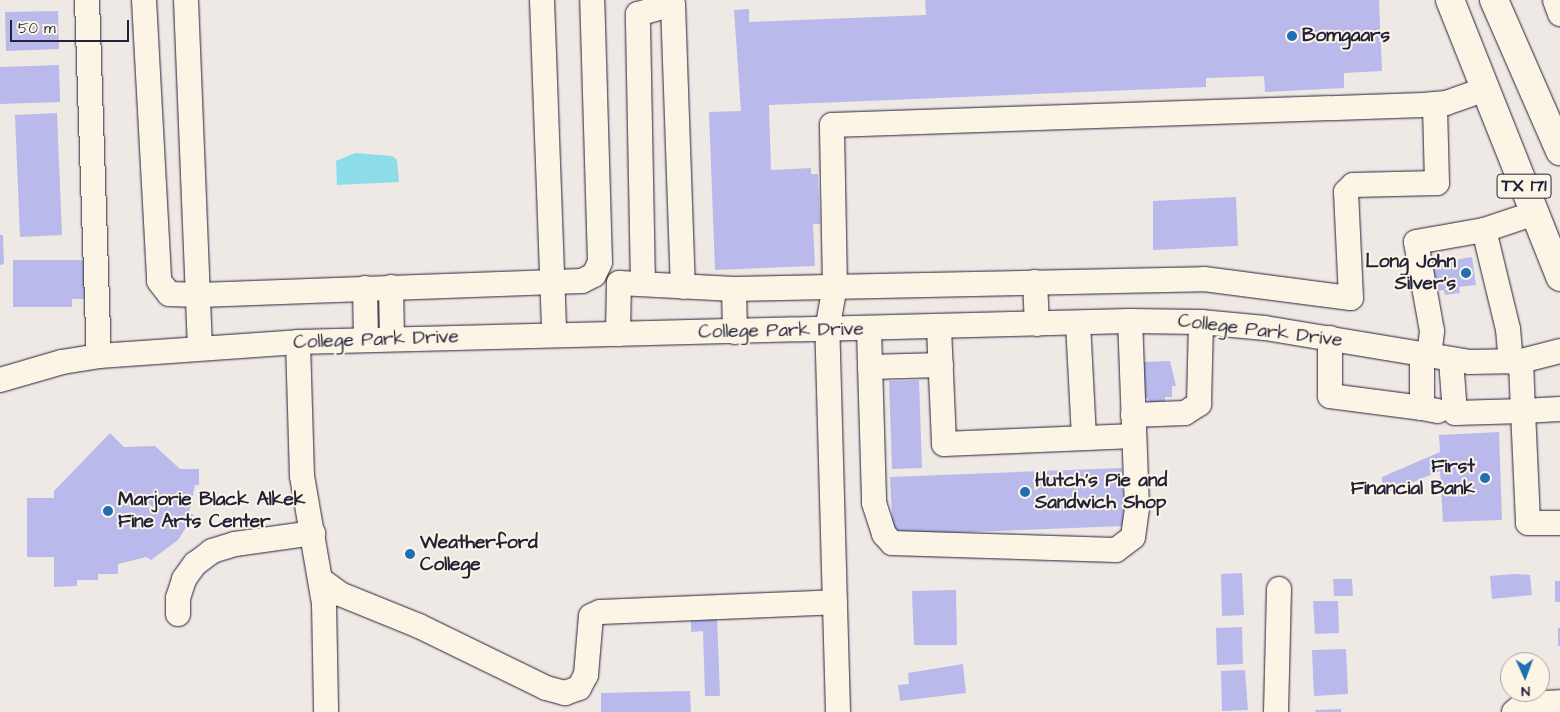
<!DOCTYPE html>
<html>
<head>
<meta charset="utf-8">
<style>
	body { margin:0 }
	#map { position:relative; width:1560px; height:712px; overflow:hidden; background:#efe9e6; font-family:"Architects Daughter",sans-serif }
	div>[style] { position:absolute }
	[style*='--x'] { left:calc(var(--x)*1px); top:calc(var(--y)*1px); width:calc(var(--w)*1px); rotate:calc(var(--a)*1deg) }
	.water>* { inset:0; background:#8ddcea }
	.building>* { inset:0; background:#bab9eb }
	.roads { filter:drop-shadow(0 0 1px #22223b) drop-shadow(0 0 1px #22223b) }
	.minor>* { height:24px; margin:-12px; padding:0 12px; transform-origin:12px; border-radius:12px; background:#fcf5e5 }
	.major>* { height:28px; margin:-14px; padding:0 14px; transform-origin:14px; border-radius:14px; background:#fcf5e5 }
	.dots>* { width:14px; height:14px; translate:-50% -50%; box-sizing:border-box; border:2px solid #fcf5e5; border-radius:50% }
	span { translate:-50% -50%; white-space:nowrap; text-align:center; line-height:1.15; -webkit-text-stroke:4px #fcf5e5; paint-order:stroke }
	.shield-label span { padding:1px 4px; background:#fcf5e5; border:1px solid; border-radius:4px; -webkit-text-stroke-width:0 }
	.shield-label { font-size:18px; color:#22223b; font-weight:700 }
	.poi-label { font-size:19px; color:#22223b; font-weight:700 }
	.left { translate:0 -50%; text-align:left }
	.right { translate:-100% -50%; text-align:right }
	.street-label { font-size:19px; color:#22223b }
	.north { position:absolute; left:1500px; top:652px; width:50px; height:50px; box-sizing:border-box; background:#fcf5e5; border:1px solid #a5a1a1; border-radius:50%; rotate:178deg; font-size:14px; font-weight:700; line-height:20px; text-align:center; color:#22223b }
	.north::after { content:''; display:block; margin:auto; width:18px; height:22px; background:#1f6fb2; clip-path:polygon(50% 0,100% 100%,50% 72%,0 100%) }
	.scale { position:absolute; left:10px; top:20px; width:119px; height:22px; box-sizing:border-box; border:2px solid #22223b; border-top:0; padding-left:6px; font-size:15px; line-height:18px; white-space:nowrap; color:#22223b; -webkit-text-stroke:4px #fcf5e5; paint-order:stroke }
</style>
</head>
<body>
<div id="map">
	<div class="water">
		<div style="clip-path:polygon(355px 153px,392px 156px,397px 160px,399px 182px,337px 185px,336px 161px)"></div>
	</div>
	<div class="building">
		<div style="clip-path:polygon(925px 0,1379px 0,1382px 71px,1344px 73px,1344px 88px,1265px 92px,1264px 76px,1206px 78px,1206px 87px,769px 105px,771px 170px,811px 168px,811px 174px,818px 174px,820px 224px,813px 224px,815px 266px,715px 270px,709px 112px,741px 111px,734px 10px,749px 9px,749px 22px,926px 15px)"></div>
		<div style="clip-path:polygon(58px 11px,59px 49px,6px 51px,5px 12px)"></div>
		<div style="clip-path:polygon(59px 65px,60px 102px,0 104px,0 67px)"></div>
		<div style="clip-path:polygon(57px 113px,62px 235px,20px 237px,15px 115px)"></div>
		<div style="clip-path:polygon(1236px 197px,1238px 246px,1153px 250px,1153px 201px)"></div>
		<div style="clip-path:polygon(0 235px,3px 235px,4px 264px,0 265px)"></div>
		<div style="clip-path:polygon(1472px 257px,1476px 285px,1459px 287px,1460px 293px,1445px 295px,1444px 290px,1435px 291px,1431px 264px)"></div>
		<div style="clip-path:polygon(13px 260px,84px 260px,84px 299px,72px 299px,72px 307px,13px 307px)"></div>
		<div style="clip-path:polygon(1170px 361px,1176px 386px,1172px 386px,1172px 397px,1165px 397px,1165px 409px,1149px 410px,1148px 398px,1142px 398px,1142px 362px)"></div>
		<div style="clip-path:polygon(919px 380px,922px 468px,892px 469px,889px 381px)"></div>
		<div style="clip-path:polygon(1499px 432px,1502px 520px,1443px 522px,1440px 471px,1382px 495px,1382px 477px,1440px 452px,1439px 435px)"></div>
		<div style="clip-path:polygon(110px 433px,124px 447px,155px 446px,180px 469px,199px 469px,199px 485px,195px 485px,189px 513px,194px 515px,178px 540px,151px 560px,146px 557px,118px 564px,118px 574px,98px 574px,98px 580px,77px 580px,77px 586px,54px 587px,54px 557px,27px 557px,27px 498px,54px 498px,54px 491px)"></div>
		<div style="clip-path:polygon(1122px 468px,1124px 526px,893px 535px,890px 477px)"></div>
		<div style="clip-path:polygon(1242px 573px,1244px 615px,1222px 616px,1221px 574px)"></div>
		<div style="clip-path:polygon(1515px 574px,1530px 575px,1532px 595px,1492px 599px,1490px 576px)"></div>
		<div style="clip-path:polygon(1333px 579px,1352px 579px,1353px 596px,1334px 596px)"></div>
		<div style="clip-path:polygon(1555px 581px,1560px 581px,1560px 602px,1555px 602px)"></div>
		<div style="clip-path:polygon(956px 590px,957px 645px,914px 645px,912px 591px)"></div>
		<div style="clip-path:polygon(1313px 601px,1338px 601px,1339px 633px,1315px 634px)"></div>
		<div style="clip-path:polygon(717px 615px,720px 696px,705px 696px,703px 631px,691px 632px,691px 616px)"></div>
		<div style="clip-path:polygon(1242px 627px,1243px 664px,1217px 665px,1216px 628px)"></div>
		<div style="clip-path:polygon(1558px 628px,1560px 628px,1560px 646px,1558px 646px)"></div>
		<div style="clip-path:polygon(1346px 649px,1348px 694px,1314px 696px,1312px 650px)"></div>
		<div style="clip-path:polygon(963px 664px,966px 693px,900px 701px,898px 685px,909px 684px,908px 673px)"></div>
		<div style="clip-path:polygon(1245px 670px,1248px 710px,1222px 711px,1221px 671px)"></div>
		<div style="clip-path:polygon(690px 691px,691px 712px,601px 712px,601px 693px)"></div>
		<div style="clip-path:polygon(1341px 709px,1341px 712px,1316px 712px,1315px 710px)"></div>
	</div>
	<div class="roads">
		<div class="minor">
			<div style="--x:87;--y:0;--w:356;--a:88.1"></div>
			<div style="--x:144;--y:0;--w:281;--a:86.9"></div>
			<div style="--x:159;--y:281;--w:16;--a:52"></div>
			<div style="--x:169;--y:294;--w:31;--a:2"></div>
			<div style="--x:200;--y:295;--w:382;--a:-2.1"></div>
			<div style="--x:582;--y:281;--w:13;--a:-27"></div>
			<div style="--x:594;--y:275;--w:14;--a:-65"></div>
			<div style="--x:600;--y:262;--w:262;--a:-91.7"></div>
			<div style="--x:186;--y:0;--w:348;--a:87.7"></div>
			<div style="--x:542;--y:0;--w:335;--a:87.9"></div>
			<div style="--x:1555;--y:0;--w:15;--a:70"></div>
			<div style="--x:1484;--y:230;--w:54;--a:-18.4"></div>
			<div style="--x:1035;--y:282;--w:42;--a:87.3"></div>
			<div style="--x:643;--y:284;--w:270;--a:-91.1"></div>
			<div style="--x:638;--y:14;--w:36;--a:-16"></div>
			<div style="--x:673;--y:4;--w:283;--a:88"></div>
			<div style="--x:391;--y:287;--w:52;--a:88.9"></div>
			<div style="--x:365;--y:288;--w:51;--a:88.9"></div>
			<div style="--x:1078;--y:323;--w:115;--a:87"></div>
			<div style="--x:939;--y:328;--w:116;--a:87.5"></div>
			<div style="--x:944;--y:444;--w:190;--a:-2.4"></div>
			<div style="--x:869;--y:330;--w:173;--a:88.3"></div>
			<div style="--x:874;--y:503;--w:33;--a:72"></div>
			<div style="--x:884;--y:534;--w:12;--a:48"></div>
			<div style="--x:892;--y:543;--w:224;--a:1.8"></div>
			<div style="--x:1116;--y:550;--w:21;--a:-37"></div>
			<div style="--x:1133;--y:537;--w:29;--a:-82"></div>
			<div style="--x:1137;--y:508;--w:187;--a:-92.1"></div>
			<div style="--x:735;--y:332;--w:43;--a:-91.3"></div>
			<div style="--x:734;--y:289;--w:470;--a:-1.2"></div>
			<div style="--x:1204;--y:279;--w:148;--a:7.4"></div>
			<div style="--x:1351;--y:298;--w:106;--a:-92.7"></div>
			<div style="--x:1346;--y:192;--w:10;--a:-45"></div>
			<div style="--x:1353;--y:185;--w:84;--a:-1.4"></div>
			<div style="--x:1437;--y:183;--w:79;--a:-91.5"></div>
			<div style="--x:618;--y:334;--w:51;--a:-88.9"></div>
			<div style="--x:619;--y:283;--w:115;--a:3"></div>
			<div style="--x:1330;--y:338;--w:58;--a:90"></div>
			<div style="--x:1330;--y:396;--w:93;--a:7.4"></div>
			<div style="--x:298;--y:342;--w:134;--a:88.3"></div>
			<div style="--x:302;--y:476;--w:129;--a:80.2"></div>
			<div style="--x:324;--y:603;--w:109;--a:88.9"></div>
			<div style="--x:1422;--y:355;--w:53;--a:90"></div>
			<div style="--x:1422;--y:408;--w:16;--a:11"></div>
			<div style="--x:1429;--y:356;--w:25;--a:-83"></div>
			<div style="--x:1432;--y:331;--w:90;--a:-100.2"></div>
			<div style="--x:1416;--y:242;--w:69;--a:-10"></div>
			<div style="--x:1484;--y:230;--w:102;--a:76.4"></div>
			<div style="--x:1508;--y:329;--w:33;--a:85"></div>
			<div style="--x:1451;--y:360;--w:53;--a:85.7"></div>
			<div style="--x:1455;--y:413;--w:68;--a:-1.7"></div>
			<div style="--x:1523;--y:411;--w:112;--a:87.4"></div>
			<div style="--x:1528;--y:523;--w:32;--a:0"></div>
			<div style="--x:1521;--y:361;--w:50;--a:87.7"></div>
			<div style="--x:1523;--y:411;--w:37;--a:-3"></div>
			<div style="--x:870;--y:367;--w:71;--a:-1.6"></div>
			<div style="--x:0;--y:380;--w:65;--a:-16.2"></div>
			<div style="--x:62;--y:362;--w:37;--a:-9"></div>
			<div style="--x:99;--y:356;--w:199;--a:-4"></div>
			<div style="--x:298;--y:342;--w:832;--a:-1.45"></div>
			<div style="--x:1130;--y:321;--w:71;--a:0.8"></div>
			<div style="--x:1201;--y:322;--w:64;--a:5.4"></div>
			<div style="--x:1265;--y:328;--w:208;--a:9.4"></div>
			<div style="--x:1470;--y:362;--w:51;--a:-1.1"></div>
			<div style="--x:1521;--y:361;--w:40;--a:-14.4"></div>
			<div style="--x:1133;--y:415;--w:52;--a:-2.2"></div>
			<div style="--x:1185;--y:413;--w:17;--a:-33"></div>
			<div style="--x:1199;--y:404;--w:82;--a:-88.6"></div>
			<div style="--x:321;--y:580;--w:24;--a:36"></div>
			<div style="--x:340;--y:594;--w:85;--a:22.1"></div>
			<div style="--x:419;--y:626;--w:141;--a:26"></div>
			<div style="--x:546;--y:688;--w:20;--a:15"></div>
			<div style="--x:565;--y:693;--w:15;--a:-20"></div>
			<div style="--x:579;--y:688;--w:15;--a:-62"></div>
			<div style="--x:586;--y:675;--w:59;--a:-85.2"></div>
			<div style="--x:591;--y:616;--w:10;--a:-24"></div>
			<div style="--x:600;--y:612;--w:235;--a:-2.4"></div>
			<div style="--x:178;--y:614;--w:16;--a:-90"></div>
			<div style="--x:178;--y:598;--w:20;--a:-72"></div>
			<div style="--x:184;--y:579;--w:19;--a:-54"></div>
			<div style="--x:195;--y:564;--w:21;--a:-37"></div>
			<div style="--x:212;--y:551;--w:24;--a:-17"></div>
			<div style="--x:235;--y:544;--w:79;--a:-8"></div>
			<div style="--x:838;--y:712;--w:382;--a:-91.6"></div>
			<div style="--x:827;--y:330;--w:45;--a:-79.7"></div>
			<div style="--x:835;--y:286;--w:161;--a:-91.1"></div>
			<div style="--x:832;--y:125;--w:591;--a:-1.94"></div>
			<div style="--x:1423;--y:105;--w:23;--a:-5"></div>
			<div style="--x:1446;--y:103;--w:42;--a:-19.3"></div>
			<div style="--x:1276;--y:712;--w:123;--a:-88.6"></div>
			<div style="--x:1514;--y:712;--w:13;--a:-39"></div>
			<div style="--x:1524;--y:704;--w:36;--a:-3"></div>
		</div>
		<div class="major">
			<div style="--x:1450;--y:0;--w:298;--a:68.3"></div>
			<div style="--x:1494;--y:0;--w:165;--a:66.4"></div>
		</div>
	</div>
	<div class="dots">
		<div style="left:1292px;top:36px;background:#1f6fb2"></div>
		<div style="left:1466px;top:273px;background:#1f6fb2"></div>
		<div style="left:1485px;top:478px;background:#1f6fb2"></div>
		<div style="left:1025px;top:492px;background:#1f6fb2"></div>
		<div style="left:108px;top:511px;background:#1f6fb2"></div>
		<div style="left:410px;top:554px;background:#1f6fb2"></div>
	</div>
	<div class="shield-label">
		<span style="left:1524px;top:186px">TX 171</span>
	</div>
	<div class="poi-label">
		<span class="left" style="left:1302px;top:36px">Bomgaars</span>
		<span class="right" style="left:1456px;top:273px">Long John<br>Silver's</span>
		<span class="right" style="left:1475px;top:478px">First<br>Financial Bank</span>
		<span class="left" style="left:1035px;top:492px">Hutch's Pie and<br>Sandwich Shop</span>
		<span class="left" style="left:118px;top:511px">Marjorie Black Alkek<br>Fine Arts Center</span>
		<span class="left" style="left:420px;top:554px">Weatherford<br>College</span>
	</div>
	<div class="street-label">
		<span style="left:781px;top:331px;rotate:-1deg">College Park Drive</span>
		<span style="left:1260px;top:331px;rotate:7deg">College Park Drive</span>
		<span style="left:376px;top:340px;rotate:-2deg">College Park Drive</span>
	</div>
	<div class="north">N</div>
	<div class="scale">50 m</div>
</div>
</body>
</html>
